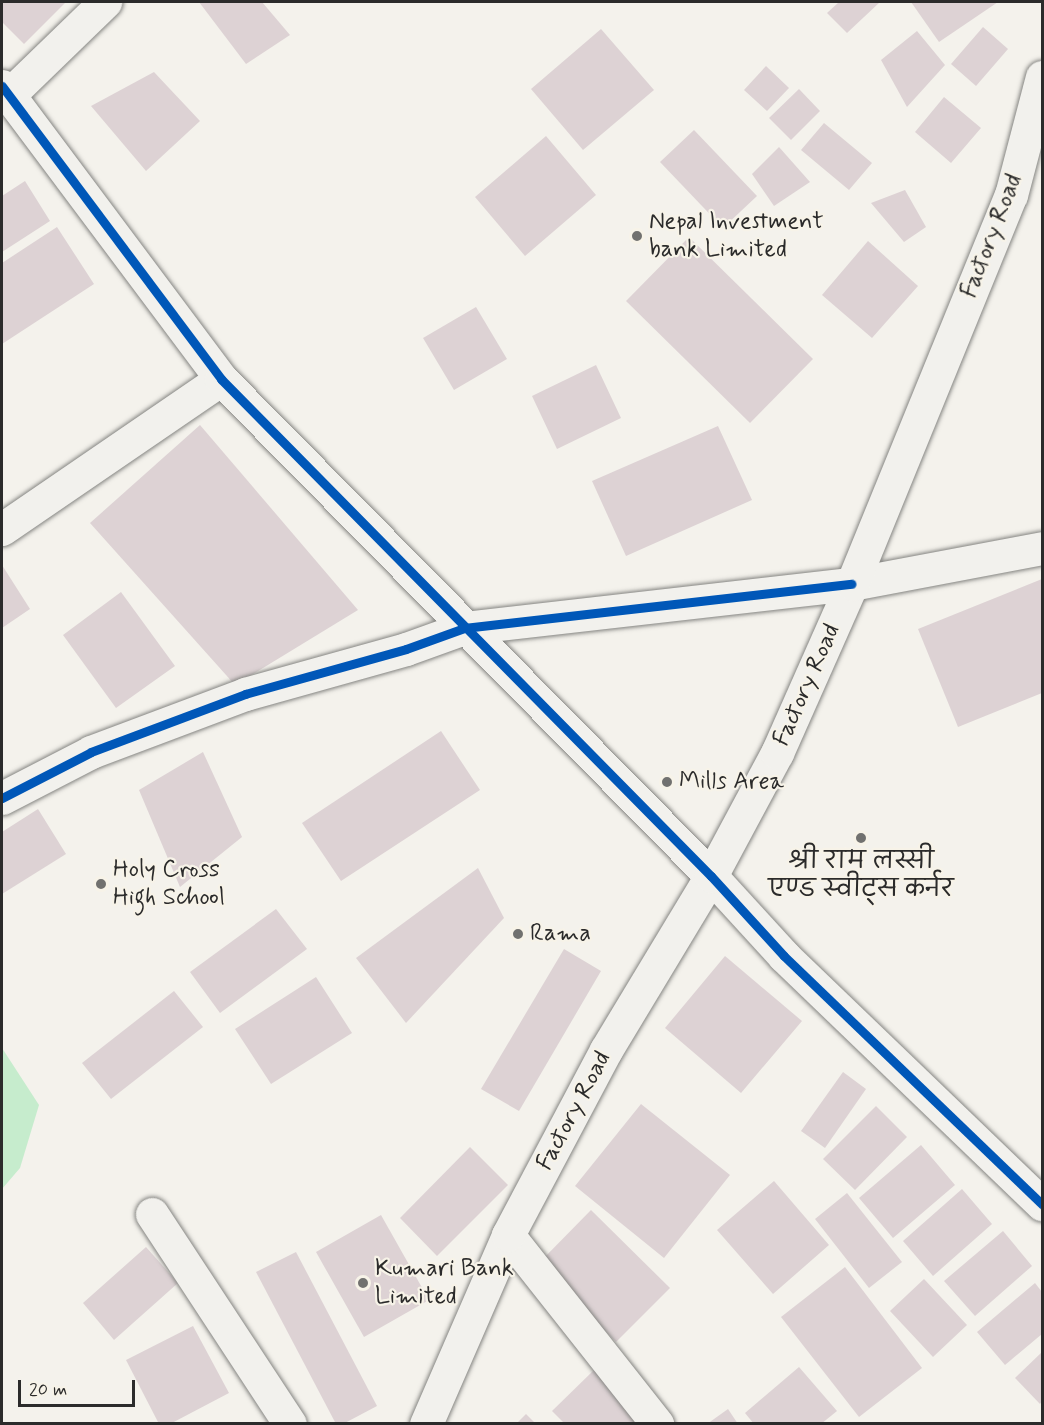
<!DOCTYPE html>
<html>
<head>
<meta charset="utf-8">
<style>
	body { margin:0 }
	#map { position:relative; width:1044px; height:1425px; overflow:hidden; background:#f4f2ec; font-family:Mynerve,"Playpen Sans Deva",sans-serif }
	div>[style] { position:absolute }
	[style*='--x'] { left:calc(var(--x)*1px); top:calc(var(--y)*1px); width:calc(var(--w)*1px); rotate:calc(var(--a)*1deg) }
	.green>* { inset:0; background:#c6eccd }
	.building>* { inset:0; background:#ddd2d4 }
	.roads { filter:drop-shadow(0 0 2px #858582) drop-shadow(0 0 2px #858582) }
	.minor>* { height:33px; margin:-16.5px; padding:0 16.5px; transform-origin:16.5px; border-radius:16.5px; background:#f2f1ed }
	.tertiary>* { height:33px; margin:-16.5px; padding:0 16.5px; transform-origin:16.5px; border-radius:16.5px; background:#f2f1ed }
	.secondary>* { height:33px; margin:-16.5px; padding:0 16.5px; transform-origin:16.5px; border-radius:16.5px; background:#f2f1ed }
	.cycleway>* { height:9px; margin:-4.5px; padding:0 4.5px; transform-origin:4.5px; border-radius:4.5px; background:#0057b8 }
	.dots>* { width:16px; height:16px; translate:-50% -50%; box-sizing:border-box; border:3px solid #f7f3e8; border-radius:50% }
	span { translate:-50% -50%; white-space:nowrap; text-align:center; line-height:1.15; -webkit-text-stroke:4.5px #f7f3e8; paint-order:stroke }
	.poi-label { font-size:24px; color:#2b2b2b }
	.left { translate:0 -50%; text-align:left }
	.street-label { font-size:24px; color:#2b2b2b }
	.frame { position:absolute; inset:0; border:3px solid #2b2b2b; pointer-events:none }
	.scale { position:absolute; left:18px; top:1380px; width:117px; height:27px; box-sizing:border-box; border:3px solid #2b2b2b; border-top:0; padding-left:8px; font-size:18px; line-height:21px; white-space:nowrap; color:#2b2b2b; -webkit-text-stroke:4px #f7f3e8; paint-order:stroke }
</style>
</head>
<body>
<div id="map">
	<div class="green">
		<div style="clip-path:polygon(2px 1048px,39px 1105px,20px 1168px,2px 1189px)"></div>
	</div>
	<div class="building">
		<div style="clip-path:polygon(2px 2px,66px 2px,24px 44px,2px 22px)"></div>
		<div style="clip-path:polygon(199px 2px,262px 2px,290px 35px,246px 64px)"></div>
		<div style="clip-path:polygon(839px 2px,880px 2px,847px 33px,827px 13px)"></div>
		<div style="clip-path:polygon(911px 2px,998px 2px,939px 42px)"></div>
		<div style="clip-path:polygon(983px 27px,1008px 49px,976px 86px,951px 64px)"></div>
		<div style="clip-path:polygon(601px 29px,654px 90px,583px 150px,531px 89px)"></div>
		<div style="clip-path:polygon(917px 31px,945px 65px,907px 107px,881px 60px)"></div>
		<div style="clip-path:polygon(766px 66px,789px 88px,767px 111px,744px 90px)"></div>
		<div style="clip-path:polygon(154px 72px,200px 121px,146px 171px,91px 106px)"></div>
		<div style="clip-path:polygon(799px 89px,820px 111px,791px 140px,769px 118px)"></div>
		<div style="clip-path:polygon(944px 97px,981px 128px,951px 163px,915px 132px)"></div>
		<div style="clip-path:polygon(824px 123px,872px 163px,849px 190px,801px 150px)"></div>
		<div style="clip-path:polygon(694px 130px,757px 196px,723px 228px,660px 162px)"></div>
		<div style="clip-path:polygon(546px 136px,596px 195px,525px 256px,475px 197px)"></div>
		<div style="clip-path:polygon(779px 147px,810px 182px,774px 206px,752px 174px)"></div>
		<div style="clip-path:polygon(25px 181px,50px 221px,2px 252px,2px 196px)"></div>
		<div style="clip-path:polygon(905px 190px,926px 227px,904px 242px,871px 203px)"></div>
		<div style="clip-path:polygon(57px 227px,94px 284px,2px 344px,2px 263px)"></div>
		<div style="clip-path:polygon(689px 237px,813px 359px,750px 423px,626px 301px)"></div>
		<div style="clip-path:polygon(868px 241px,918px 286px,872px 338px,822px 295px)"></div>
		<div style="clip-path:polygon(476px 307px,507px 359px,454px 390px,423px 338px)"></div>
		<div style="clip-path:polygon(596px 365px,621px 418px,557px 449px,532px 396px)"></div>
		<div style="clip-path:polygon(200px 425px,358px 610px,235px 685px,90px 523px)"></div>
		<div style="clip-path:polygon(718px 426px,752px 500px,626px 556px,592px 481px)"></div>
		<div style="clip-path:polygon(2px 565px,30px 609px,2px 628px)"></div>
		<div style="clip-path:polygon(1042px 579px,1042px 693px,958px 727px,918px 629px)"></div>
		<div style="clip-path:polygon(121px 592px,175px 666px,116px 708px,63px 635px)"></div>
		<div style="clip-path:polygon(441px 731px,480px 790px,341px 881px,302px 823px)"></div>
		<div style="clip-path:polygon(203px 752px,242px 837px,180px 887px,139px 790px)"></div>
		<div style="clip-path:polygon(38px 809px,66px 854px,2px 894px,2px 832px)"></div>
		<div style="clip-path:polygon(478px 868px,504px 918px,406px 1023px,356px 958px)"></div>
		<div style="clip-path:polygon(276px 909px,307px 949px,220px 1013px,190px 972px)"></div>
		<div style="clip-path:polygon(564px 949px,601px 971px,519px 1111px,481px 1089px)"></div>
		<div style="clip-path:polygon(725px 956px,802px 1021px,741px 1093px,665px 1028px)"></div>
		<div style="clip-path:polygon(316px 977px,352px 1033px,271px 1084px,235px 1029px)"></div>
		<div style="clip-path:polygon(174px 991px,203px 1027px,111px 1099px,82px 1063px)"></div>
		<div style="clip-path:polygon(843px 1072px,866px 1089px,825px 1148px,801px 1131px)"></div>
		<div style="clip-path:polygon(641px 1104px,730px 1175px,664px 1258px,575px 1186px)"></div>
		<div style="clip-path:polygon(876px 1106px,907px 1137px,855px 1190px,823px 1159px)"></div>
		<div style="clip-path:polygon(921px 1145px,955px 1185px,893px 1238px,859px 1198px)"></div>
		<div style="clip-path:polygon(470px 1147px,508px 1185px,437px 1256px,400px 1218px)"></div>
		<div style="clip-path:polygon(774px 1181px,829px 1245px,773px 1294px,717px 1230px)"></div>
		<div style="clip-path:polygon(962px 1189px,992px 1224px,933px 1276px,903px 1241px)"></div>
		<div style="clip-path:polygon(847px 1193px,902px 1262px,869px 1288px,815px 1219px)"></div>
		<div style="clip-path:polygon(591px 1210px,670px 1288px,616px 1342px,538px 1264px)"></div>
		<div style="clip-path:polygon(381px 1215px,429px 1300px,364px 1337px,316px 1252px)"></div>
		<div style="clip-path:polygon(1003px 1231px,1032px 1266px,975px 1316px,944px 1281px)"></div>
		<div style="clip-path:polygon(146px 1247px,178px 1283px,114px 1340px,83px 1303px)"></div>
		<div style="clip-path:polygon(296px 1252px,377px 1406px,343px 1424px,336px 1424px,256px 1272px)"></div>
		<div style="clip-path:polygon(845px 1267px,922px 1368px,859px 1417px,781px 1317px)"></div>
		<div style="clip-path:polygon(924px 1279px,967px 1325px,933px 1357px,890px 1311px)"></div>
		<div style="clip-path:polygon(1035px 1283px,1042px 1292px,1042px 1334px,1005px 1365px,977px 1332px)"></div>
		<div style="clip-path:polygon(193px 1326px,229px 1393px,170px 1424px,159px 1424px,126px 1360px)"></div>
		<div style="clip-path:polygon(1042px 1352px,1042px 1401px,1040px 1404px,1015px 1378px)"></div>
		<div style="clip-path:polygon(799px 1367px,837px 1411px,821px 1424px,754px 1424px,745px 1413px)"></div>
		<div style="clip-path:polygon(594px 1370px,640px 1417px,634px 1424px,565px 1424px,552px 1411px)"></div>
		<div style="clip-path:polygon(728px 1409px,738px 1424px,707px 1424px)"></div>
		<div style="clip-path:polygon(526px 1414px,536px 1424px,516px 1424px)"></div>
	</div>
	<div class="roads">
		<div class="minor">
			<div style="--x:9;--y:95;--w:134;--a:-44.1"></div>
			<div style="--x:2;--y:529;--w:265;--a:-34.4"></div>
			<div style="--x:464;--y:628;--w:390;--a:-6.5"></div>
			<div style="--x:152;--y:1214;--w:251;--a:56.7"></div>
			<div style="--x:508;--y:1235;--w:241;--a:51.7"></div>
		</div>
		<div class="tertiary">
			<div style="--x:2;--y:86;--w:366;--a:53.2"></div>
			<div style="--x:221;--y:379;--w:698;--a:45.41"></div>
			<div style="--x:711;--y:876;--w:108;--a:47.6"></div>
			<div style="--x:784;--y:956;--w:358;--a:43.9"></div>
			<div style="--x:2;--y:798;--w:100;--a:-27.3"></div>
			<div style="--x:91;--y:752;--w:165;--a:-20.6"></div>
			<div style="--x:245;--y:694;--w:167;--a:-15.6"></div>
			<div style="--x:406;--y:649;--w:62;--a:-19.9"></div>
		</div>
		<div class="secondary">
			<div style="--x:852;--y:584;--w:193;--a:-10.7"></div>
			<div style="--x:426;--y:1424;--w:206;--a:-66.5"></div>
			<div style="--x:508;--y:1235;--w:209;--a:-62.1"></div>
			<div style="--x:606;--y:1050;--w:203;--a:-58.9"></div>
			<div style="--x:711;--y:876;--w:140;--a:-61.8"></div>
			<div style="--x:777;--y:753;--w:185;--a:-66.1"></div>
			<div style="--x:852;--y:584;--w:420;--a:-67.8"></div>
			<div style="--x:1011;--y:195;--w:122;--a:-75.3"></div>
		</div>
	</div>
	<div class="cycleway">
		<div style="--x:2;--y:86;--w:366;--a:53.2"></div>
		<div style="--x:221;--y:379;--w:698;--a:45.41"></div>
		<div style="--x:711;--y:876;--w:108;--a:47.6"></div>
		<div style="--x:784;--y:956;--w:358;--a:43.9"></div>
		<div style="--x:2;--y:798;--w:100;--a:-27.3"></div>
		<div style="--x:91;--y:752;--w:165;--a:-20.6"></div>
		<div style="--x:245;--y:694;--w:167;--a:-15.6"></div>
		<div style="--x:406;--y:649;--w:62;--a:-19.9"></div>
		<div style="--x:464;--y:628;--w:390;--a:-6.5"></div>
	</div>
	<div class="dots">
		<div style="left:637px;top:236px;background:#71716f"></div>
		<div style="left:667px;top:782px;background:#71716f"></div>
		<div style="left:861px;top:838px;background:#71716f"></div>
		<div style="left:101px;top:884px;background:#71716f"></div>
		<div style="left:518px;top:934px;background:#71716f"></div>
		<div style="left:363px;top:1283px;background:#71716f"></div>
	</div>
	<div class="poi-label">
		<span class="left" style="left:649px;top:236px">Nepal Investment<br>bank Limited</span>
		<span class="left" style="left:679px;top:782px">Mills Area</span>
		<span style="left:861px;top:876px">श्री राम लस्सी<br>एण्ड स्वीट्स कर्नर</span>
		<span class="left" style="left:113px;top:884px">Holy Cross<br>High School</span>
		<span class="left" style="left:530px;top:934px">Rama</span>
		<span class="left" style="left:375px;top:1283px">Kumari Bank<br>Limited</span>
	</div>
	<div class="street-label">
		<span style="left:992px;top:236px;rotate:-69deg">Factory Road</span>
		<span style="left:807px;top:685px;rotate:-66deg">Factory Road</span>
		<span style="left:574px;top:1111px;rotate:-62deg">Factory Road</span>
	</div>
	<div class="frame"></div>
	<div class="scale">20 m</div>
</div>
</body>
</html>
